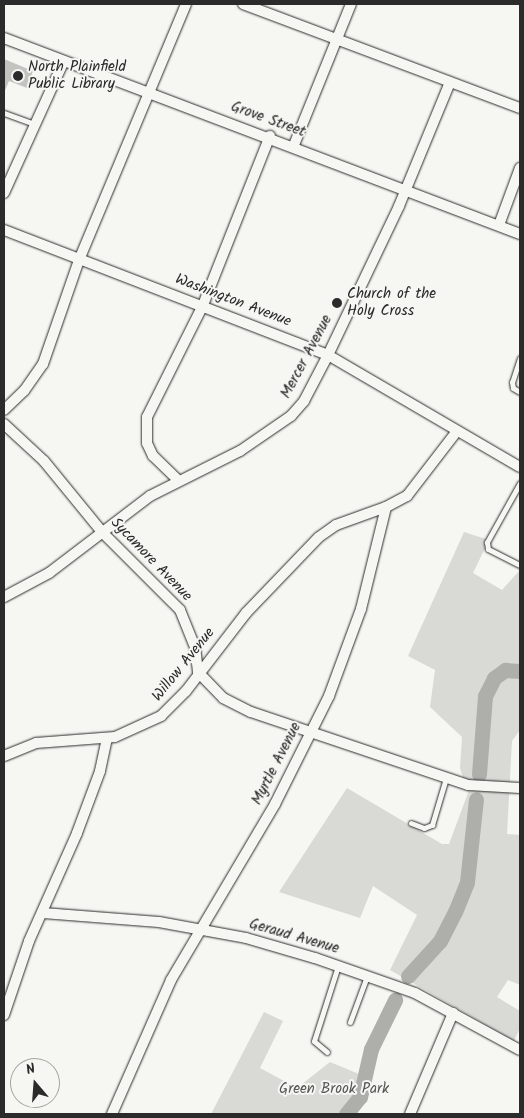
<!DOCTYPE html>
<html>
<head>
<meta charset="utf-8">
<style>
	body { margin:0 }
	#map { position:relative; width:524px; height:1118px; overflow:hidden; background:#f6f6f2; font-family:Kalam,sans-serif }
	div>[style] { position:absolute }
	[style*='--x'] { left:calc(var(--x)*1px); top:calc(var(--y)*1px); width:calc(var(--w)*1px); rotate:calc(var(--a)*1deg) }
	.green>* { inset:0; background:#d9d9d5 }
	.river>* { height:15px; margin:-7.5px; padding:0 7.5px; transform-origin:7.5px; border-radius:7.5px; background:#aeaeab }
	.building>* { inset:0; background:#c3c3c0 }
	.roads { filter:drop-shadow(0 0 1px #2b2b2b) drop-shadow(0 0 1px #2b2b2b) }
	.lane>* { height:5px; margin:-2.5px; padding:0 2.5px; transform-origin:2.5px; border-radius:2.5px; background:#f6f6f2 }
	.street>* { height:10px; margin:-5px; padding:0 5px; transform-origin:5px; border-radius:5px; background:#f6f6f2 }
	.dots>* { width:14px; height:14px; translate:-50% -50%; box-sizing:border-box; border:2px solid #f6f6f2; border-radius:50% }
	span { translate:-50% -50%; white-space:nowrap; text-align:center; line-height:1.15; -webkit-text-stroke:4px #f6f6f2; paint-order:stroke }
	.poi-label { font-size:15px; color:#2b2b2b }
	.left { translate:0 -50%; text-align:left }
	.street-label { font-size:15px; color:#2b2b2b }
	.park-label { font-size:15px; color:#565656 }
	.frame { position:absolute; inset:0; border:5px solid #2b2b2b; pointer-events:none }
	.north { position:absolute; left:10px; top:1058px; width:50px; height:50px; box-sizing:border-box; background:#f6f6f2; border:1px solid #a5a5a2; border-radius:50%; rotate:342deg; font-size:14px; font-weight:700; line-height:20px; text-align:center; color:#2b2b2b }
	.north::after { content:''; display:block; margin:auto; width:18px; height:22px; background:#2b2b2b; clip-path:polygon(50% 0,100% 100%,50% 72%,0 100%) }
</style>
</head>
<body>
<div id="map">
	<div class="green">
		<div style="clip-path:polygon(464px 532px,489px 540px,473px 573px,502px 590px,520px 570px,520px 730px,512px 741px,507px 834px,520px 835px,520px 985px,508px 980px,497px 997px,520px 1011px,520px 1028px,514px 1041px,390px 970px,417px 915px,373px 886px,360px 918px,279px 892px,347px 788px,442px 844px,449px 844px,468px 793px,460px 768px,462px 737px,430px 707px,435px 670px,408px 656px)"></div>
		<div style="clip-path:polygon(264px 1012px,283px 1021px,260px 1068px,297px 1088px,330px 1062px,371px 1079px,356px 1114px,211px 1114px)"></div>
	</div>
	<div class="river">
		<div style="--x:479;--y:774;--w:78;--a:-85.6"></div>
		<div style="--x:485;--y:696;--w:20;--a:-63"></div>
		<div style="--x:494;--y:678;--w:14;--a:-36"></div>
		<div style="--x:505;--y:670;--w:15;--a:4"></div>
		<div style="--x:408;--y:976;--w:47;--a:-47.6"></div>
		<div style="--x:440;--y:941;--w:33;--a:-63"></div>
		<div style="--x:455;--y:912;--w:32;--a:-68"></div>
		<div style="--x:467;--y:882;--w:83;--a:-83.8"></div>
		<div style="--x:346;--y:1114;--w:22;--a:-51"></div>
		<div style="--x:360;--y:1097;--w:49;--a:-77.1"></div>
		<div style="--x:371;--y:1049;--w:55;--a:-63.9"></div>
	</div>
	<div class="building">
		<div style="clip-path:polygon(4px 59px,33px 71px,27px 88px,9px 81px,4px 93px)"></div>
	</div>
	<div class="roads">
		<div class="lane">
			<div style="--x:4;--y:113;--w:33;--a:20"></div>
			<div style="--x:520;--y:358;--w:25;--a:108"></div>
			<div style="--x:512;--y:382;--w:6;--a:81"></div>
			<div style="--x:513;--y:388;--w:8;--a:30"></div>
			<div style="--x:520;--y:483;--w:68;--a:119.2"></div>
			<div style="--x:487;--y:542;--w:7;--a:82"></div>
			<div style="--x:488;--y:549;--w:36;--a:27"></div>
			<div style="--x:411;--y:823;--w:14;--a:21"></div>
			<div style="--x:424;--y:828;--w:9;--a:-21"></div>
			<div style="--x:432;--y:825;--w:49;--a:-73.4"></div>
			<div style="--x:350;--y:1022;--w:49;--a:-69.7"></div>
			<div style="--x:327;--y:1052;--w:17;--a:-140"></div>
			<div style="--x:314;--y:1041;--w:79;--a:-72.3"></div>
		</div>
		<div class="street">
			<div style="--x:243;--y:4;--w:296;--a:20.6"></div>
			<div style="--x:4;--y:38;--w:552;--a:20.8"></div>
			<div style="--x:294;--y:145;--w:152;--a:-68"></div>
			<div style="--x:4;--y:193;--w:145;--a:-65.6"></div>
			<div style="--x:499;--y:225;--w:61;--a:-69.8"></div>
			<div style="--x:4;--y:230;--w:347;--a:21.1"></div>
			<div style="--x:328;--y:355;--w:222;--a:30.3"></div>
			<div style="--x:4;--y:410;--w:28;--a:-44"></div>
			<div style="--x:24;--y:391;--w:33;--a:-55"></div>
			<div style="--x:43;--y:364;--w:110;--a:-70.9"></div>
			<div style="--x:79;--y:260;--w:277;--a:-67.3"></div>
			<div style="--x:4;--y:424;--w:54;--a:42.8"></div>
			<div style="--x:44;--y:461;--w:93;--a:50.7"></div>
			<div style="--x:103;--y:533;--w:109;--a:45"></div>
			<div style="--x:180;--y:610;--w:40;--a:68"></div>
			<div style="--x:195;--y:647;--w:25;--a:83"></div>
			<div style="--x:198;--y:672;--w:36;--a:46"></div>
			<div style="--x:223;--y:698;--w:31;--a:27"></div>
			<div style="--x:251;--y:712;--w:229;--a:18.6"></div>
			<div style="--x:468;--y:785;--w:52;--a:3.3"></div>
			<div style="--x:178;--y:480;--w:35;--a:-136"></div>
			<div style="--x:153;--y:456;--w:14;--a:-115"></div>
			<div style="--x:147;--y:443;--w:26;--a:-90"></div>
			<div style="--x:147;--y:417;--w:125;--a:-63.4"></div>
			<div style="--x:203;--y:305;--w:182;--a:-68.4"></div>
			<div style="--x:4;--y:597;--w:51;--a:-28.1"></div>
			<div style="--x:49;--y:573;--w:127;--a:-37.3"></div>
			<div style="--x:150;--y:496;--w:101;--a:-26.6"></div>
			<div style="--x:240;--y:451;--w:62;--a:-34.5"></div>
			<div style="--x:291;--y:416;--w:20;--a:-49"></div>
			<div style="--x:304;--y:401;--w:52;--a:-62.4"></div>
			<div style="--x:328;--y:355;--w:165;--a:-64.5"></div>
			<div style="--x:399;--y:206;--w:134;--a:-67.6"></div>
			<div style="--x:4;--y:756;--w:35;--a:-22"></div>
			<div style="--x:36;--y:743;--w:79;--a:-4.3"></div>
			<div style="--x:115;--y:737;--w:51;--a:-24.5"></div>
			<div style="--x:161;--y:716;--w:35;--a:-45"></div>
			<div style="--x:186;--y:691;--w:98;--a:-52.4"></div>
			<div style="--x:246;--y:613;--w:105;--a:-46.2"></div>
			<div style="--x:319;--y:537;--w:21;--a:-35"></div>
			<div style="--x:336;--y:525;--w:53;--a:-19.8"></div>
			<div style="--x:43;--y:913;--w:116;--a:4.4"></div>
			<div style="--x:159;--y:922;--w:88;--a:10.4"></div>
			<div style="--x:246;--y:938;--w:72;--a:16.2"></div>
			<div style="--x:315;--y:958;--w:106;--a:19.3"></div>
			<div style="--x:415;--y:993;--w:119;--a:28.5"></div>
			<div style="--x:4;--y:1015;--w:78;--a:-71.3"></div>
			<div style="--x:29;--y:941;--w:118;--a:-66"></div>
			<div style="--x:77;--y:833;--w:66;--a:-69.6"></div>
			<div style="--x:100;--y:771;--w:33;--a:-78"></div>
			<div style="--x:112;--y:1114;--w:146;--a:-66.2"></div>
			<div style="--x:171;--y:980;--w:204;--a:-59.4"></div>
			<div style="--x:275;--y:804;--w:121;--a:-63.4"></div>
			<div style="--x:329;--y:696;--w:93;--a:-69.8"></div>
			<div style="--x:361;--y:609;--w:105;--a:-76.2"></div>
			<div style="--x:386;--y:507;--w:24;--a:-28"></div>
			<div style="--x:407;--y:496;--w:82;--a:-52.4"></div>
			<div style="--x:410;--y:1114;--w:110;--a:-66.9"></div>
		</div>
	</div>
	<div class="dots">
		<div style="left:18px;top:76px;background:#2b2b2b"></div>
		<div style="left:337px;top:303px;background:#2b2b2b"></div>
	</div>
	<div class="poi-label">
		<span class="left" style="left:28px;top:76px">North Plainfield<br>Public Library</span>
		<span class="left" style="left:347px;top:303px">Church of the<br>Holy Cross</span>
	</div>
	<div class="street-label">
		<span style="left:268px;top:120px;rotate:20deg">Grove Street</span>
		<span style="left:233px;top:301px;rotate:21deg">Washington Avenue</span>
		<span style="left:307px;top:357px;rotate:-62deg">Mercer Avenue</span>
		<span style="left:151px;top:560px;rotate:46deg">Sycamore Avenue</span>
		<span style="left:184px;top:665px;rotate:-51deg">Willow Avenue</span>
		<span style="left:277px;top:764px;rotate:-63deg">Myrtle Avenue</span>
		<span style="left:294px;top:937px;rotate:16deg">Geraud Avenue</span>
	</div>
	<div class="park-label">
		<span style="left:334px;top:1090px">Green Brook Park</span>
	</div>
	<div class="frame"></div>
	<div class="north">N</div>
</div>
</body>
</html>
